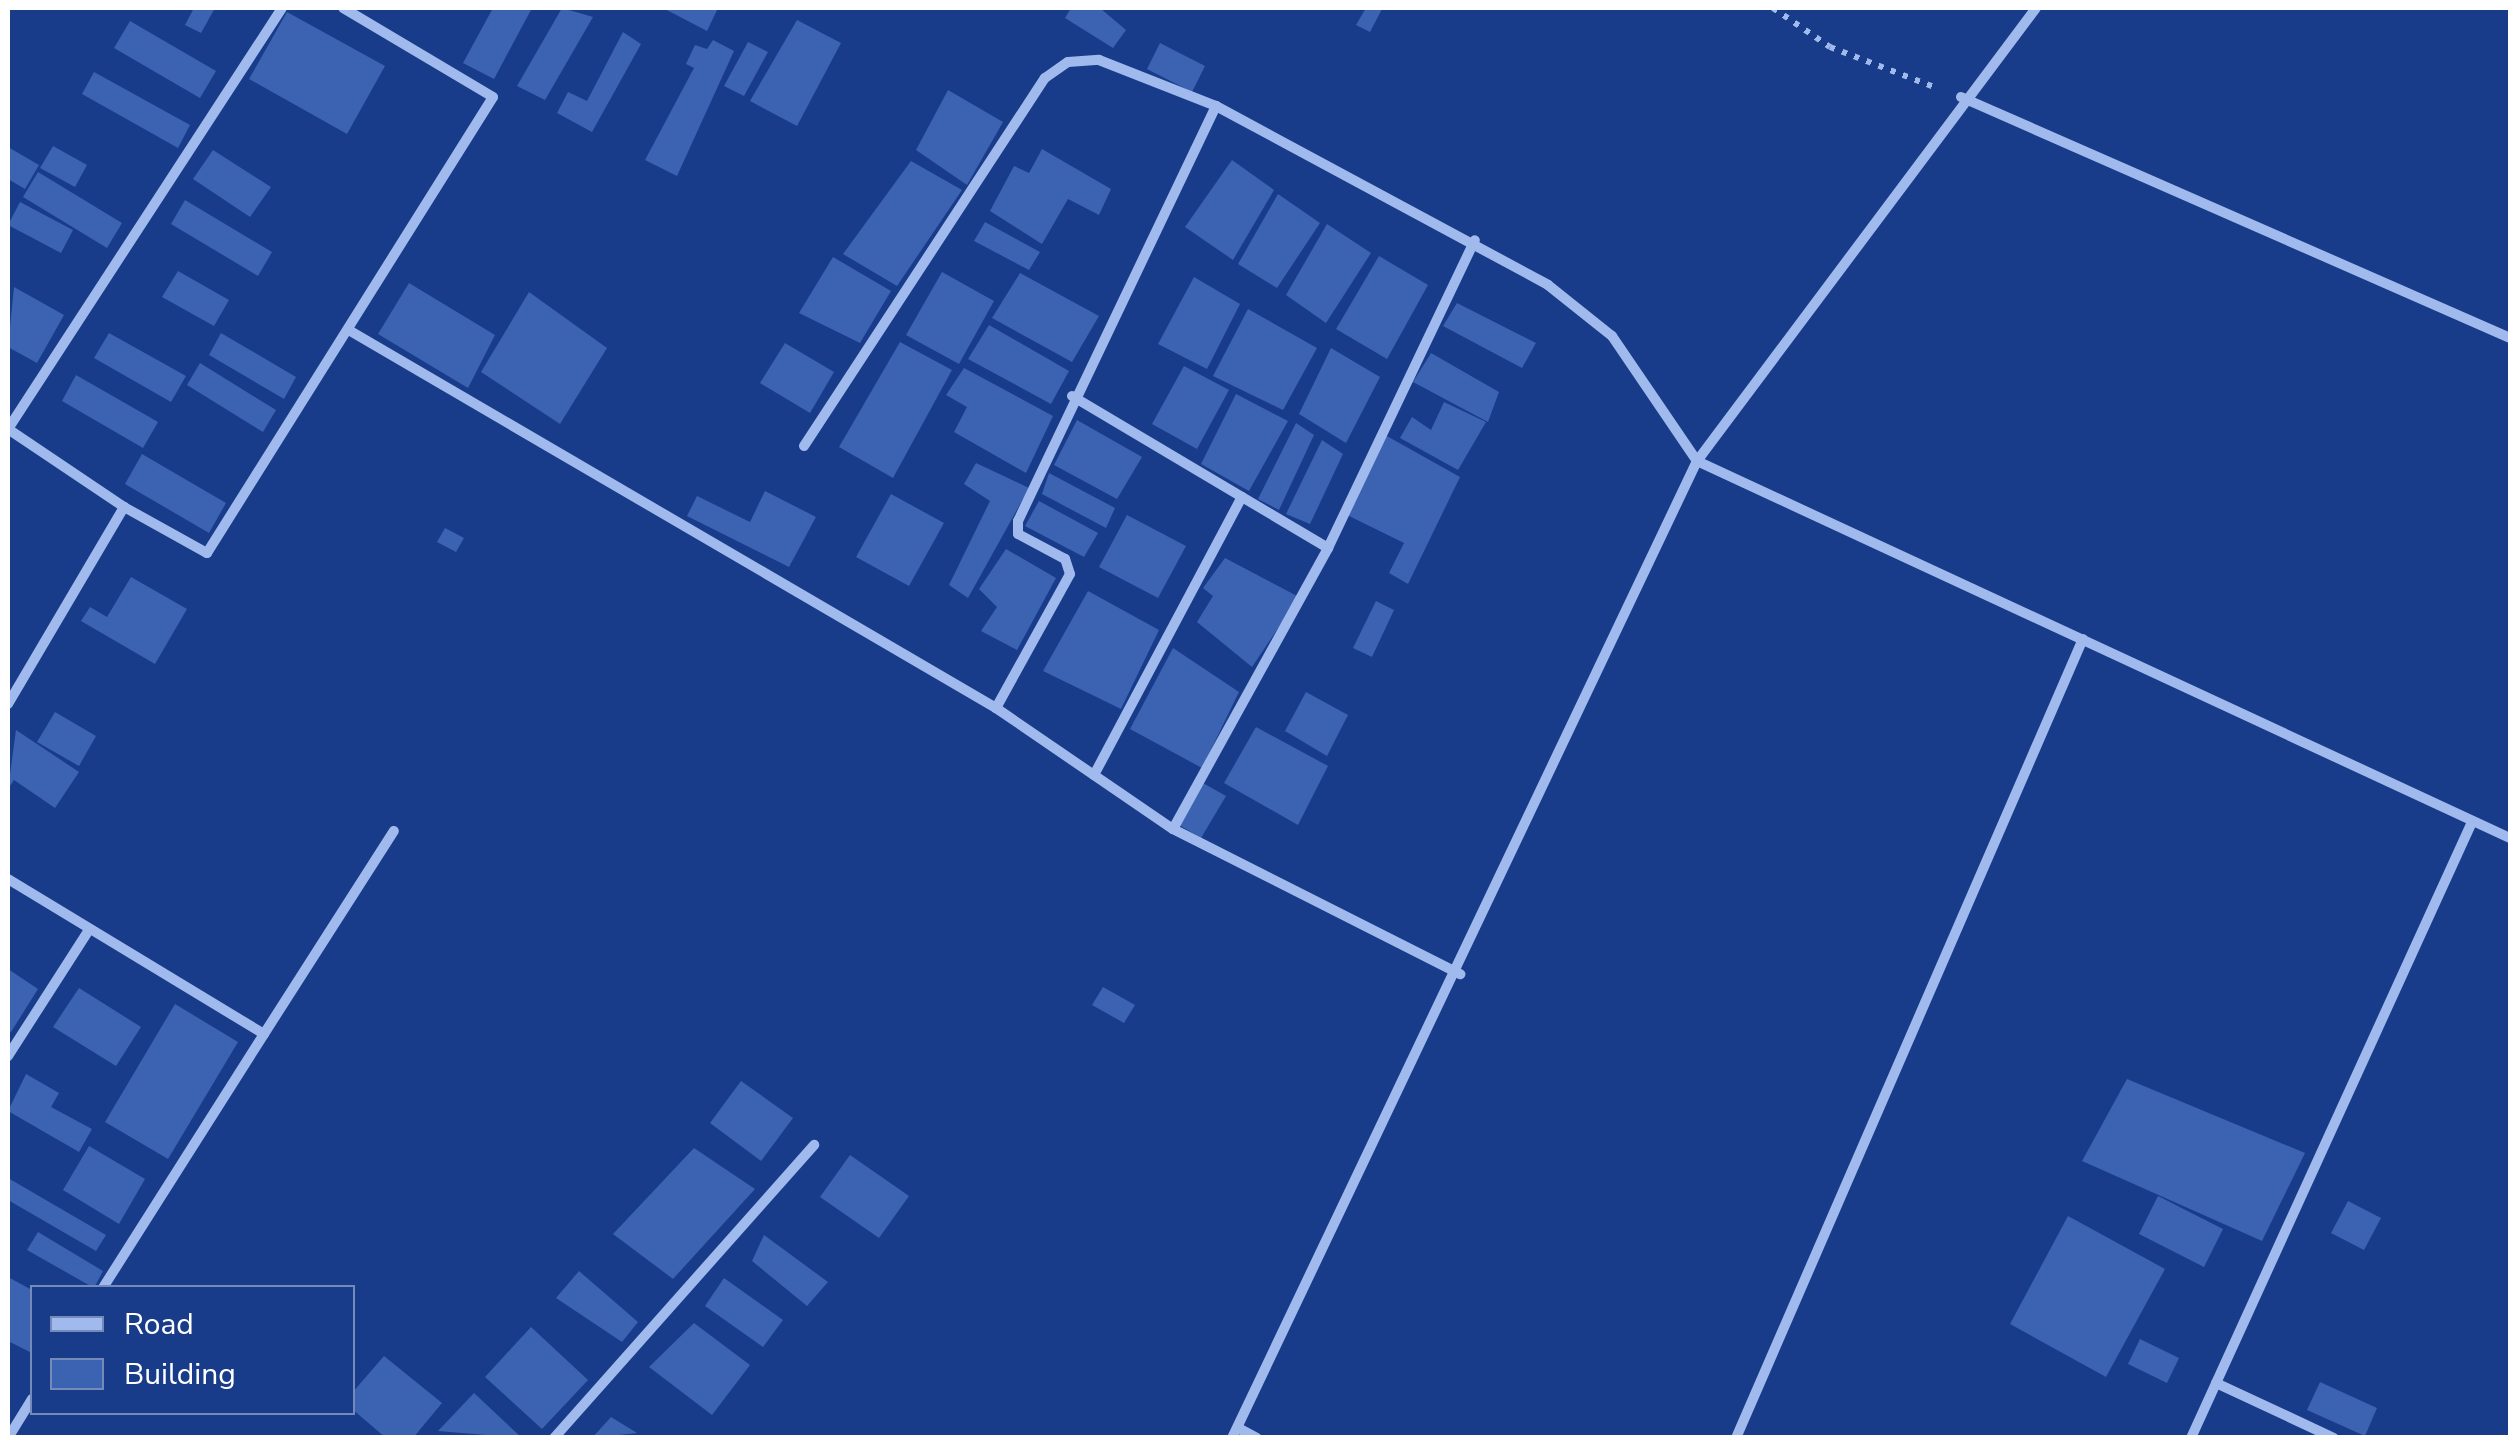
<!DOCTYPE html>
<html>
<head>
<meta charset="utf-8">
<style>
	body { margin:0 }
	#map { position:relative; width:2518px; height:1445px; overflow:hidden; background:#183c8a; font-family:"Nunito Sans",sans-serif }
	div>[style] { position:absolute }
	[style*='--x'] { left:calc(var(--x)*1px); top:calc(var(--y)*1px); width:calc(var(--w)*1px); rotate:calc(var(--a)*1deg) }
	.building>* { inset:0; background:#3c62b2 }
	.path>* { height:6px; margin-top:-3px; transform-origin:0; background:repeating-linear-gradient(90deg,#a1baee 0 5px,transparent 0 13px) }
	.minor>* { height:10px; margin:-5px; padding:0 5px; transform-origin:5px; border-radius:5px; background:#a1baee }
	span { translate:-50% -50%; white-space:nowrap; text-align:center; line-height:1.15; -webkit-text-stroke:9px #183c8a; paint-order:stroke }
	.frame { position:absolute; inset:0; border:10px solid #fff; pointer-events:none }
	.legend { position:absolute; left:30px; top:1285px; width:325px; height:130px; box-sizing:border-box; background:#183c8a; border:2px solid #748ab9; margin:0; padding:12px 18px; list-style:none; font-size:30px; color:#fff }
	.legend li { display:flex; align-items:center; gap:20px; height:50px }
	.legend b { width:50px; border:2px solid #748ab9 }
</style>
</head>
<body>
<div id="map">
	<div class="building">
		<div style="clip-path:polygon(194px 8px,215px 8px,201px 33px,185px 25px)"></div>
		<div style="clip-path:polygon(493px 8px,532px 8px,494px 79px,463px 63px)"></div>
		<div style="clip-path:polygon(562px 8px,593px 17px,545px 100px,517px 86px)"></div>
		<div style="clip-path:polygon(663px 8px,718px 8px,707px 31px)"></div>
		<div style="clip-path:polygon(1071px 8px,1100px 8px,1126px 30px,1113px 48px,1065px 18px)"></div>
		<div style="clip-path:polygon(1366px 8px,1382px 9px,1370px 32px,1356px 25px)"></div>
		<div style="clip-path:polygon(287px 12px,385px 66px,347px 134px,249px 79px)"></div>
		<div style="clip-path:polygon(797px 20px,841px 43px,797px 126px,750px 101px)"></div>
		<div style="clip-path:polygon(130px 21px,216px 71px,200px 98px,114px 48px)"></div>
		<div style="clip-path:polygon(623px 32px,641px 44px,592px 132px,557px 113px,568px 92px,587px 101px)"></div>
		<div style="clip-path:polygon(713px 40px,734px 51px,677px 176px,645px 160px,694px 68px,686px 64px,695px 45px,707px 49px)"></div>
		<div style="clip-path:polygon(748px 42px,768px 52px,744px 96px,724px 86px)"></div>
		<div style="clip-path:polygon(1160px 43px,1205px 66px,1192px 92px,1147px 69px)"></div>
		<div style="clip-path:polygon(94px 72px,190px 125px,178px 148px,82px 94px)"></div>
		<div style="clip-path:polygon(948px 90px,1003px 122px,967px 185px,916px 150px)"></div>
		<div style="clip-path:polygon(53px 146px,87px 165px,75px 187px,40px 168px)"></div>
		<div style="clip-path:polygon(8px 147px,39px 165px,25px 189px,8px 179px)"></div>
		<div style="clip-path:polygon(1042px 149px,1111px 189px,1099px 215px,1068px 199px,1042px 244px,990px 211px,1014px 166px,1029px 173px)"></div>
		<div style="clip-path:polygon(213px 150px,271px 187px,250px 217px,193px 179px)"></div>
		<div style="clip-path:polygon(1232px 160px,1274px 190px,1233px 260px,1185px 227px)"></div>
		<div style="clip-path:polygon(911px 161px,962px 190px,897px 286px,843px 254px)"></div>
		<div style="clip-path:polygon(38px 172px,122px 223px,107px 248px,23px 197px)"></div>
		<div style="clip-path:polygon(1278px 194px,1320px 223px,1277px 288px,1238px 264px)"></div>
		<div style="clip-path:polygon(185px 200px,272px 252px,258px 276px,171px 224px)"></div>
		<div style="clip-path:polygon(20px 202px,73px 230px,61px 253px,8px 225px)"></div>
		<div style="clip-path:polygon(985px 222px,1040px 252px,1029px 270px,974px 241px)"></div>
		<div style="clip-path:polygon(1327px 224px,1371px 253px,1326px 323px,1286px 295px)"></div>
		<div style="clip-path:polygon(1379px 256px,1428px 285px,1387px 359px,1336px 329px)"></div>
		<div style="clip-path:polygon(833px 257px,891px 291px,860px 343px,799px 313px)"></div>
		<div style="clip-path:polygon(178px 271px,229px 300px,214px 326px,162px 297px)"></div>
		<div style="clip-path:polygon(942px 272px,994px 301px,959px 364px,906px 335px)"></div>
		<div style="clip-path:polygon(1020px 273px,1099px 316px,1072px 362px,992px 318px)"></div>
		<div style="clip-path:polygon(1194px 277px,1240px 304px,1207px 369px,1158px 344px)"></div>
		<div style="clip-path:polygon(409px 283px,495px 335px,468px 388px,378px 334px)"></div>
		<div style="clip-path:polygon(14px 287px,64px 315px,37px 363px,8px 347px)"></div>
		<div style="clip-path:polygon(529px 292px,607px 348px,560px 424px,481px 372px)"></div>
		<div style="clip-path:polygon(1457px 303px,1536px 343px,1522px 368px,1443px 326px)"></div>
		<div style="clip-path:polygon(1248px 309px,1317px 348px,1283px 410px,1213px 376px)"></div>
		<div style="clip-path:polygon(989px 325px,1069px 371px,1051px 404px,968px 359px)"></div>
		<div style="clip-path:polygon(109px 333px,186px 376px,171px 402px,94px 358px)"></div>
		<div style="clip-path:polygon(221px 333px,296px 377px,284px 399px,209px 355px)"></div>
		<div style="clip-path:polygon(900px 342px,952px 370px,893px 478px,839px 447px)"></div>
		<div style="clip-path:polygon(785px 343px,834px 372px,810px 413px,760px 383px)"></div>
		<div style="clip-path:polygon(1331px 348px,1380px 377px,1346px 443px,1299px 414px)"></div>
		<div style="clip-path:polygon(1431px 353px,1499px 392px,1488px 422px,1413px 382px)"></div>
		<div style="clip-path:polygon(200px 363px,276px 410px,263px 432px,187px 385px)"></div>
		<div style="clip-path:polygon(1184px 366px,1229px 390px,1197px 449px,1152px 424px)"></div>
		<div style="clip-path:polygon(964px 368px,1053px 416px,1026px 473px,954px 432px,967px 407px,946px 395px)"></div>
		<div style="clip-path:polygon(76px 375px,158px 422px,143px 448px,62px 401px)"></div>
		<div style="clip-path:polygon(1236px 394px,1288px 421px,1249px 491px,1201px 464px)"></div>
		<div style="clip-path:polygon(1444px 402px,1486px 422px,1458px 470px,1400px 438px,1412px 417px,1431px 430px)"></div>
		<div style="clip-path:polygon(1077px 420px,1142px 457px,1117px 499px,1054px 465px)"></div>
		<div style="clip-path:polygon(1296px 423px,1314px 435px,1279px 510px,1258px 499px)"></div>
		<div style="clip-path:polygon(1385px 435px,1460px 477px,1408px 584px,1389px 573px,1404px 543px,1345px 514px)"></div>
		<div style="clip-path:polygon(1322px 440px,1343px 454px,1310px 524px,1286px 514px)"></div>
		<div style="clip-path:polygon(142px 454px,226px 503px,209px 533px,125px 484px)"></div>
		<div style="clip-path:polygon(976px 463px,1029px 488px,968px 598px,949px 585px,990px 501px,964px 484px)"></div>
		<div style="clip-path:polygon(1049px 473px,1115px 508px,1106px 528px,1042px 494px)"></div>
		<div style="clip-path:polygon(765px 491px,816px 517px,789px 567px,687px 516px,697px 496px,750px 522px)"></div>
		<div style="clip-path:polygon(891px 494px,944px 523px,909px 586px,856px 557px)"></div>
		<div style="clip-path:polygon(1039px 501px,1098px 533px,1084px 557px,1025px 526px)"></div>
		<div style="clip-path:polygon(1127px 515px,1186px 546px,1158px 598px,1099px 567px)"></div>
		<div style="clip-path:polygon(445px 528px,464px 538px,456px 552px,437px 542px)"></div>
		<div style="clip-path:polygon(1006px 549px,1056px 578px,1017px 650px,981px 631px,997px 607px,979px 589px)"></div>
		<div style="clip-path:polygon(1225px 558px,1299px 597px,1252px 667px,1197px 622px,1213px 596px,1203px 588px)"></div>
		<div style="clip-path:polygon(131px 577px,187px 609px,155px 664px,81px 621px,90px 607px,107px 617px)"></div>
		<div style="clip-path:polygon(1088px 591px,1159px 630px,1121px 709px,1043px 671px)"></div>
		<div style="clip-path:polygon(1376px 601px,1394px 610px,1372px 657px,1353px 648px)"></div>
		<div style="clip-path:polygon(1173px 648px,1239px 692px,1202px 768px,1130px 729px)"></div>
		<div style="clip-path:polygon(1306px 692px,1348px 715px,1327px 756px,1285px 731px)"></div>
		<div style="clip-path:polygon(55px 712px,96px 736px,79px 766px,37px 742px)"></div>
		<div style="clip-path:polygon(1256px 727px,1328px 766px,1298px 825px,1224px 783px)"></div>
		<div style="clip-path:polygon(16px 730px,79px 772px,55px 808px,14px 780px,8px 789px)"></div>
		<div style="clip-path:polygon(1203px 783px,1226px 796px,1201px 838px,1179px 825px)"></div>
		<div style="clip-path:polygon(8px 969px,38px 989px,11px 1032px,8px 1030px)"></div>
		<div style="clip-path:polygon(1103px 987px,1135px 1005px,1124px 1023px,1092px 1005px)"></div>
		<div style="clip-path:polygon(79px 988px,141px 1027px,116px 1066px,53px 1027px)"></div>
		<div style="clip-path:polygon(175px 1004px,238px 1042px,168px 1159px,105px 1122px)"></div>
		<div style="clip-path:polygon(26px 1074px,59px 1093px,51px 1107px,92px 1129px,79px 1152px,8px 1111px)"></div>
		<div style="clip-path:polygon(2127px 1079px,2305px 1153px,2262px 1241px,2082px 1161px)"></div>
		<div style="clip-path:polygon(741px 1081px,793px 1118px,761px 1161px,710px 1123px)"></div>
		<div style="clip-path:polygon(89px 1146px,145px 1179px,119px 1224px,63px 1190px)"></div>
		<div style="clip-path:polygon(694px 1148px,755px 1189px,673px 1279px,613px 1234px)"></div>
		<div style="clip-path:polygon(850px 1155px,909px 1196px,879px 1238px,820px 1197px)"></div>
		<div style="clip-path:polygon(8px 1178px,106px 1235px,96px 1251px,8px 1200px)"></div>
		<div style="clip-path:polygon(2158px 1196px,2223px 1229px,2204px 1267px,2139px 1234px)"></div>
		<div style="clip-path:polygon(2348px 1201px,2381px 1218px,2364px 1250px,2331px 1233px)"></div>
		<div style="clip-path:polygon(2068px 1216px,2165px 1269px,2106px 1377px,2010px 1324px)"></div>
		<div style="clip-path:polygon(38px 1232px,103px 1271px,94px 1288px,27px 1250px)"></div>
		<div style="clip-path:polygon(764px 1235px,828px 1282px,807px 1306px,752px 1261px)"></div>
		<div style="clip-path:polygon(579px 1271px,638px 1322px,622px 1342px,556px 1298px)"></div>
		<div style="clip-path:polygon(8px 1277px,32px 1290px,32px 1353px,8px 1341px)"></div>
		<div style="clip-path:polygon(724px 1278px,783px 1320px,763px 1347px,705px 1306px)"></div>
		<div style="clip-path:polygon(694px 1323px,750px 1365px,712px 1415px,649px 1367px)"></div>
		<div style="clip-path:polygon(531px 1327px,588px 1380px,542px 1429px,485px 1377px)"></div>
		<div style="clip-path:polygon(2140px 1339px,2179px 1358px,2167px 1383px,2128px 1364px)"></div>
		<div style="clip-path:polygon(384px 1356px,442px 1403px,413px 1438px,386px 1438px,352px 1409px,352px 1393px)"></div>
		<div style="clip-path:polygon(2320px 1382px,2377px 1408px,2365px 1436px,2307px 1410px)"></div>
		<div style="clip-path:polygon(474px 1393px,522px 1438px,438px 1431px)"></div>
		<div style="clip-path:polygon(611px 1417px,637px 1433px,592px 1438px)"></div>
	</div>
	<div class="path">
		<div style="--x:1773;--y:8;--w:69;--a:34.4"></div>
		<div style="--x:1830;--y:47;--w:115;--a:21"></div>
	</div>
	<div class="minor">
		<div style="--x:2036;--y:8;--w:566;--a:126.81"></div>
		<div style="--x:1697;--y:461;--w:896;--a:24.88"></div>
		<div style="--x:1961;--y:97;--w:600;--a:23.7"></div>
		<div style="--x:352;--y:332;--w:746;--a:30.28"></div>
		<div style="--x:996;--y:708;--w:214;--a:34.4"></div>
		<div style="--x:1173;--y:829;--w:322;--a:26.8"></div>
		<div style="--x:1072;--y:396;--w:298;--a:30.7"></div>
		<div style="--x:8;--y:429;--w:502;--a:-56.94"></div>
		<div style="--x:8;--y:429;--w:140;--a:33.9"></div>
		<div style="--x:804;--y:446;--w:440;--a:-56.8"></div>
		<div style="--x:1045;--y:78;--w:28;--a:-35"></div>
		<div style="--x:1068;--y:62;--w:31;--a:-4"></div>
		<div style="--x:1099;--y:60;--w:126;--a:21.5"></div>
		<div style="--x:1216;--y:106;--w:377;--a:28.3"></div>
		<div style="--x:1548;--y:285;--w:82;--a:38.6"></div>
		<div style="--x:1612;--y:336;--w:151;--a:55.8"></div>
		<div style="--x:1697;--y:461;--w:1082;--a:115.45"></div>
		<div style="--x:8;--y:704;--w:229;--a:-59.5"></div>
		<div style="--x:124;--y:507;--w:95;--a:29"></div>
		<div style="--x:207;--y:553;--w:538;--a:-57.9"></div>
		<div style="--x:493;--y:97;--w:174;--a:-149.3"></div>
		<div style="--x:996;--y:708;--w:153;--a:-61.1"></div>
		<div style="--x:1070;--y:574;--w:16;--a:-108"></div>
		<div style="--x:1065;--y:559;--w:53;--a:-152"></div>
		<div style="--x:1018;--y:534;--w:13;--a:-90"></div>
		<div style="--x:1018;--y:521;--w:460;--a:-64.5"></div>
		<div style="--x:1094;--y:775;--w:315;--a:-62"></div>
		<div style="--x:1173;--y:829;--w:321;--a:-61.1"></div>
		<div style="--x:1328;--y:548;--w:341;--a:-64.5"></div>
		<div style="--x:8;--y:879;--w:299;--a:31.2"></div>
		<div style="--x:264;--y:1034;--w:301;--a:122.4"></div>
		<div style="--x:264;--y:1034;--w:241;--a:-57.4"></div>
		<div style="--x:8;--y:1056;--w:150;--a:-57.3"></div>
		<div style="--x:2216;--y:1383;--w:130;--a:25"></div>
		<div style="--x:1240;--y:1429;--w:19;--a:28"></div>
		<div style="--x:8;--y:1438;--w:46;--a:-58.4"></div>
		<div style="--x:554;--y:1438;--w:392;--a:-48.4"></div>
		<div style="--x:1736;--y:1438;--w:871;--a:-66.53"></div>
		<div style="--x:2191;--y:1438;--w:677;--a:-65.48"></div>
	</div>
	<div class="frame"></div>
	<ul class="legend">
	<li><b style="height:12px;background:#a1baee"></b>Road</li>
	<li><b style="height:28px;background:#3c62b2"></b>Building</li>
	</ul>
</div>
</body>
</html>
